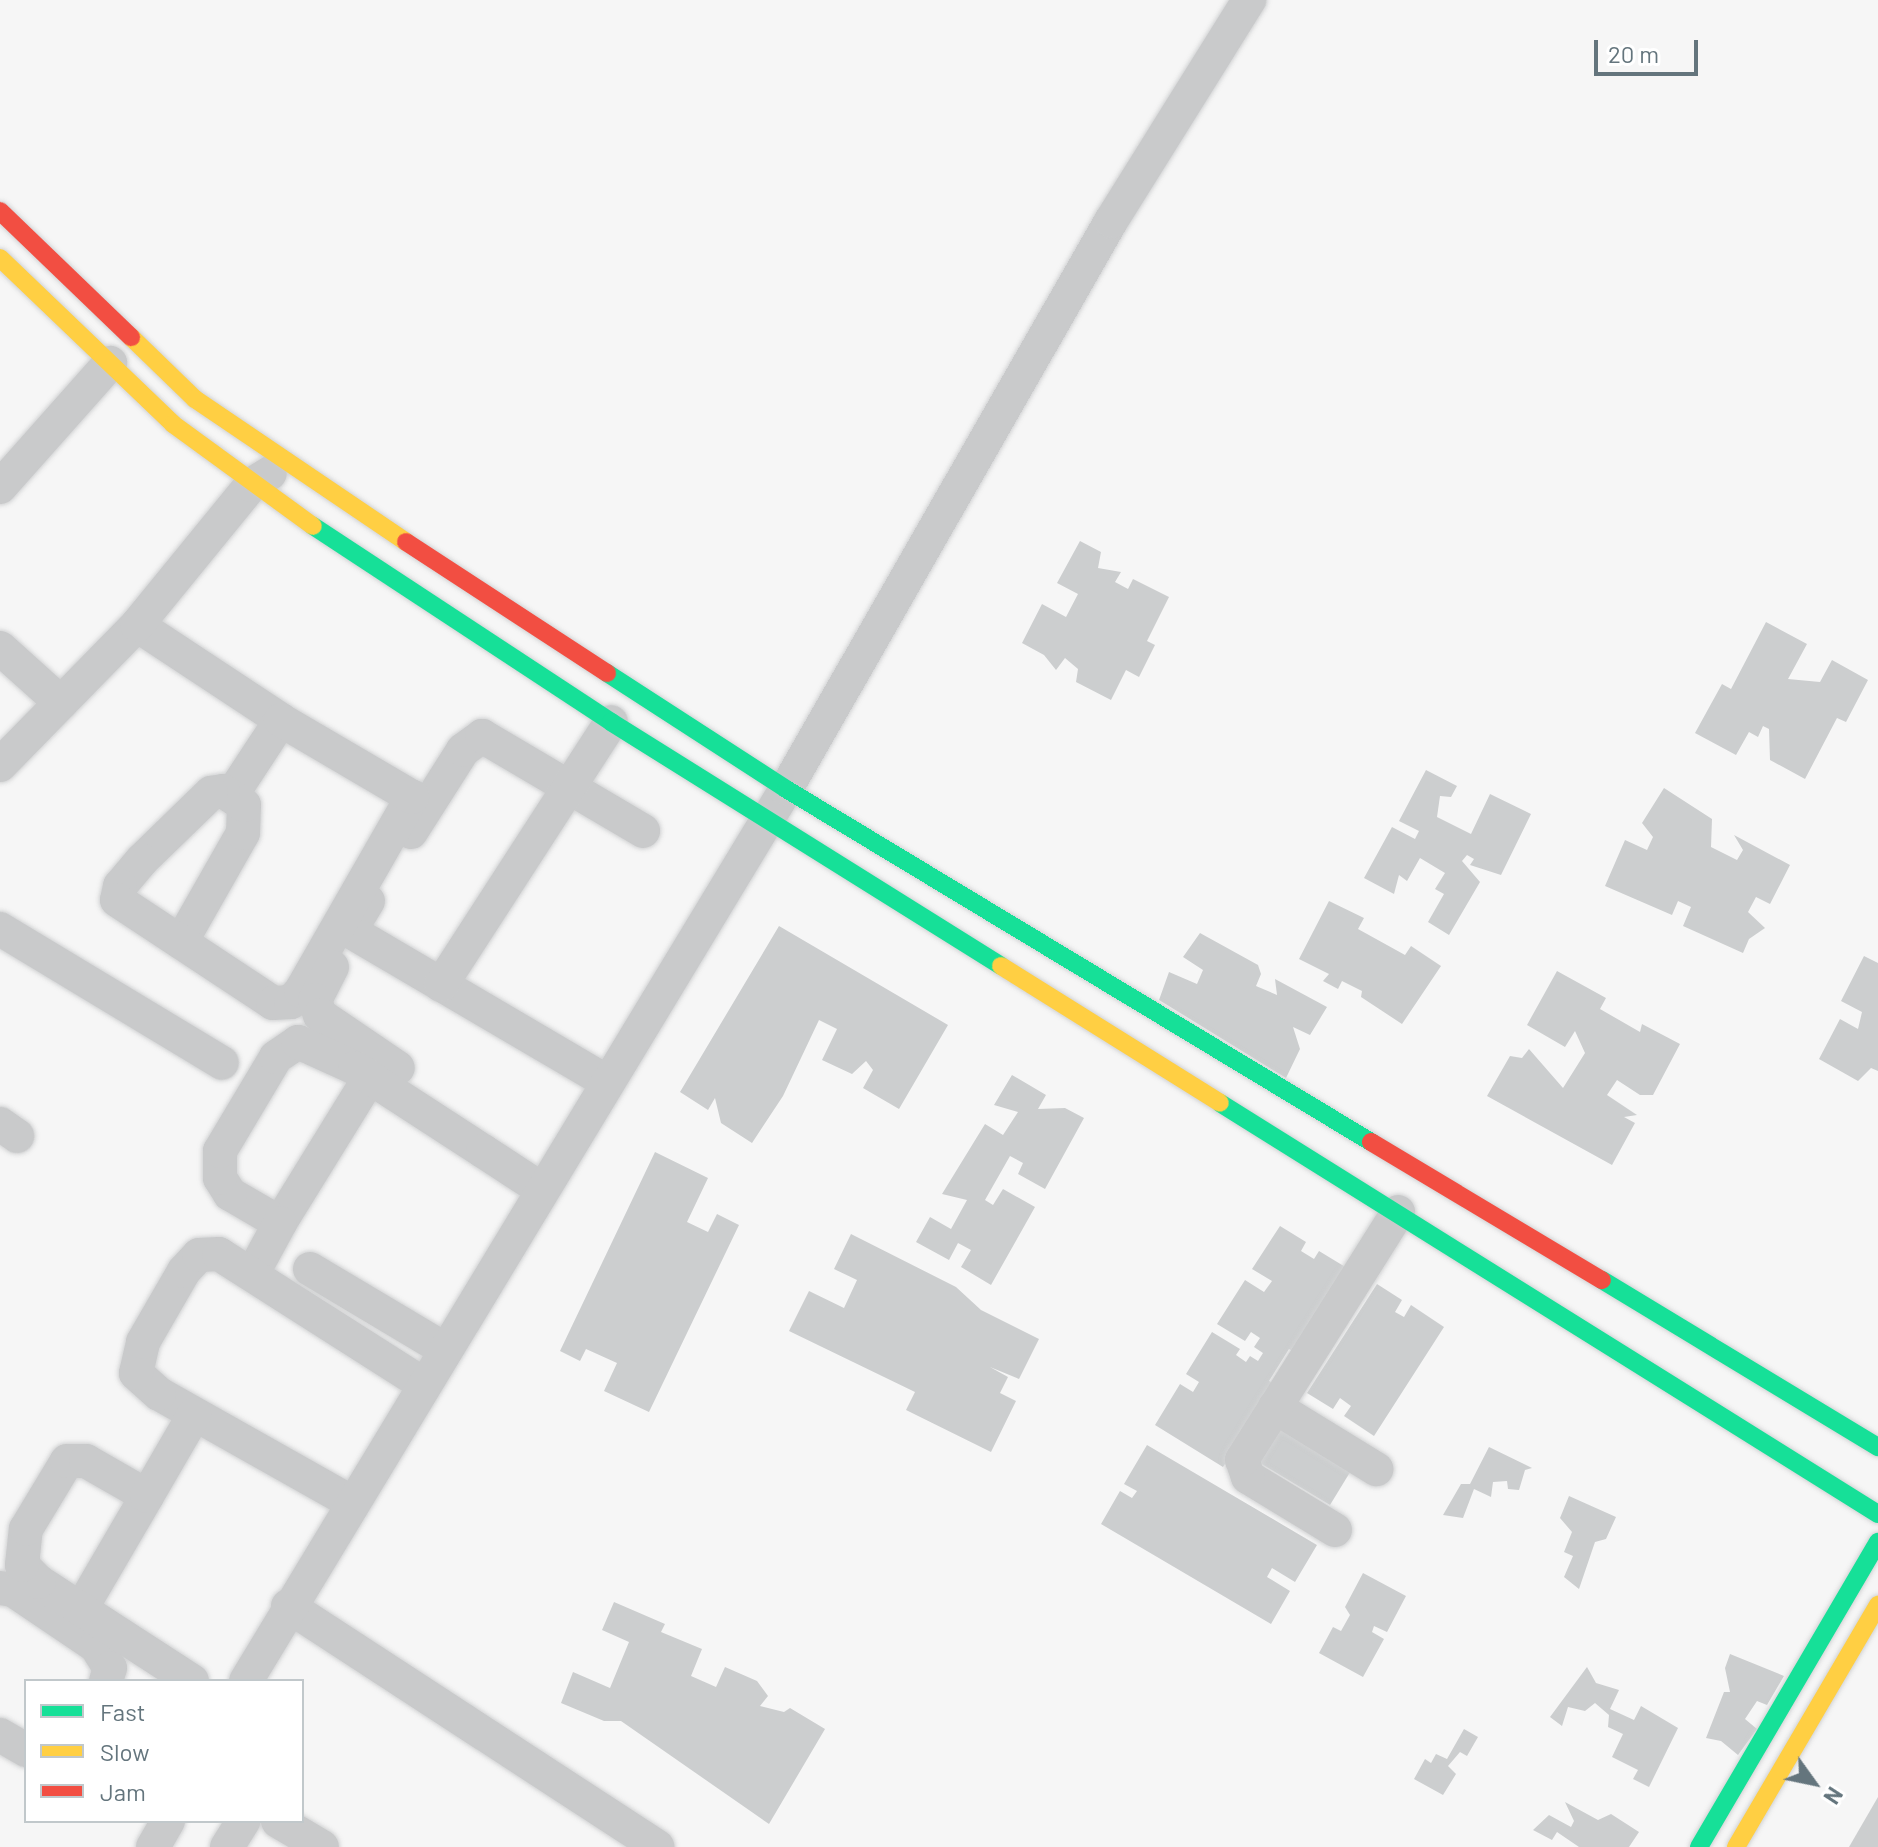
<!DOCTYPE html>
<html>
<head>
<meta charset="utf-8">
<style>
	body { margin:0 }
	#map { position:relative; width:1878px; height:1847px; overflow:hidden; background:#f6f6f6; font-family:Barlow,sans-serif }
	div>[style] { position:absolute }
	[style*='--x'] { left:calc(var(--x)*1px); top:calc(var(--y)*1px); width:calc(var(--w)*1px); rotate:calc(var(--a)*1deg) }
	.building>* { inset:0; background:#cccecf }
	.roads { filter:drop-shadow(0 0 2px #d2d3d4) drop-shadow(0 0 2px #d2d3d4) }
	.street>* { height:34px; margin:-17px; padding:0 17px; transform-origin:17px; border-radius:17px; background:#c9cacb }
	.fast>* { height:18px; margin:-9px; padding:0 9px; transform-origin:9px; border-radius:9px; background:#16e098 }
	.slow>* { height:18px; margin:-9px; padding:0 9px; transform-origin:9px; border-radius:9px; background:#ffcf43 }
	.jam>* { height:18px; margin:-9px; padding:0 9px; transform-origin:9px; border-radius:9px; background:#f24e42 }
	span { translate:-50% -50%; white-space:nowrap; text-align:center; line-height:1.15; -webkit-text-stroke:8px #fff; paint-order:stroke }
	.legend { position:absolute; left:24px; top:1679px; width:280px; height:144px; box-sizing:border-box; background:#fff; border:2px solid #c1c8cb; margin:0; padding:10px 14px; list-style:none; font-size:24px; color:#64757d }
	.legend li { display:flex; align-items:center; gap:16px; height:40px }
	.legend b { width:40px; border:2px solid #c1c8cb }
	.north { position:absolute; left:1774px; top:1743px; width:80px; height:80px; -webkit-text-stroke:6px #fff; paint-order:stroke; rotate:123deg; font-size:22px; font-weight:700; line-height:32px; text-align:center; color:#64757d }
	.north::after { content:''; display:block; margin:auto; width:28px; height:36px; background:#64757d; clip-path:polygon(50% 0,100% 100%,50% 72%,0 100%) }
	.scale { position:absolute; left:1594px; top:40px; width:104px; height:36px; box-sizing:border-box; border:4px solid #64757d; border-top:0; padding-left:10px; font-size:24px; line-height:28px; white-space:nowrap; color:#64757d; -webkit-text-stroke:6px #fff; paint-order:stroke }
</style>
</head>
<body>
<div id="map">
	<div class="building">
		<div style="clip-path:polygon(1080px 541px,1101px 552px,1098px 568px,1121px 572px,1115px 582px,1128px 589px,1133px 579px,1169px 597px,1147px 641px,1155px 645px,1139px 677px,1126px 670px,1111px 700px,1076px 682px,1078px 669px,1065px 658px,1056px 670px,1044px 655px,1022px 643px,1042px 604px,1066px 617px,1078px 594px,1057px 583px)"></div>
		<div style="clip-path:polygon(1766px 622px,1807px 644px,1788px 679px,1820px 682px,1832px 660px,1868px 680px,1846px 722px,1837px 718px,1805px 779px,1770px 760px,1769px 729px,1763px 726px,1758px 737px,1749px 732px,1736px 755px,1695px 733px,1722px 684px,1731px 689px)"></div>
		<div style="clip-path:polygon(1426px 770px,1457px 786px,1451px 797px,1440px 796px,1437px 817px,1471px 834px,1490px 794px,1531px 814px,1501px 875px,1470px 865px,1474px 859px,1467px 855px,1462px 861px,1480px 882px,1449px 935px,1428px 922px,1444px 894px,1435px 889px,1445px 873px,1420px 858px,1407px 881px,1399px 875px,1394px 894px,1364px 878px,1392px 827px,1415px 839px,1419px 831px,1399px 821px)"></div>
		<div style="clip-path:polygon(1664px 788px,1712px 819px,1711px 847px,1737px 860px,1743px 850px,1734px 835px,1790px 865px,1770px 904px,1756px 897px,1748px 912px,1765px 928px,1749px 939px,1743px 953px,1683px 926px,1691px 907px,1678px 901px,1672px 915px,1605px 886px,1625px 840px,1647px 850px,1653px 837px,1642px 823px)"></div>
		<div style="clip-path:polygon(1329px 901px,1364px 918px,1358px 929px,1405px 955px,1411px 946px,1441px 966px,1402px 1024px,1361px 997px,1362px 991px,1342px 981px,1338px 989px,1323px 981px,1329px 974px,1299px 959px)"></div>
		<div style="clip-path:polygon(779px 926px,948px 1025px,899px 1109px,863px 1088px,873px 1070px,866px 1061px,852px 1074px,822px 1060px,837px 1029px,819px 1020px,783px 1096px,752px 1143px,721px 1123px,715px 1098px,708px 1110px,680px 1092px)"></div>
		<div style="clip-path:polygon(1200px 933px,1258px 965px,1261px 974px,1256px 986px,1277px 995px,1275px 979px,1327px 1007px,1310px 1035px,1293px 1027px,1300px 1049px,1286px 1078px,1159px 1000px,1169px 972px,1197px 984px,1203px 970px,1183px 957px)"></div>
		<div style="clip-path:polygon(1864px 956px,1878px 963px,1878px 1071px,1871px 1068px,1858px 1081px,1819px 1059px,1840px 1019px,1858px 1029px,1862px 1012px,1841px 1001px)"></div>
		<div style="clip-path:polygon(1557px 971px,1606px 998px,1600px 1009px,1640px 1032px,1642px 1024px,1680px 1044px,1653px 1095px,1640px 1095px,1617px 1080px,1607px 1095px,1637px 1115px,1624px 1117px,1635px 1123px,1612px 1165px,1487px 1096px,1510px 1056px,1522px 1058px,1529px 1049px,1563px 1088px,1585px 1053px,1575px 1031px,1565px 1047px,1527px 1025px)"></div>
		<div style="clip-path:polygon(1012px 1075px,1046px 1095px,1038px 1109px,1065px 1108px,1084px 1118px,1045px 1189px,1018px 1174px,1023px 1163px,1010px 1156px,985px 1200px,993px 1205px,1003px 1189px,1035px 1207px,991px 1285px,961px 1267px,971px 1250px,958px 1243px,949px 1260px,916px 1242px,930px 1217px,951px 1229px,967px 1200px,942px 1194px,985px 1124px,1003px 1135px,1018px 1112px,994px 1105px)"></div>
		<div style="clip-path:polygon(655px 1152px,708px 1178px,687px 1222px,708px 1232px,717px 1214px,739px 1225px,649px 1412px,604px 1391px,617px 1363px,586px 1349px,580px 1361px,560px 1351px)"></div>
		<div style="clip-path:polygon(1280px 1226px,1306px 1242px,1301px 1251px,1314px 1259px,1319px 1251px,1347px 1268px,1295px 1352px,1289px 1349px,1269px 1381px,1275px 1384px,1223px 1467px,1155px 1425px,1180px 1384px,1193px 1392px,1199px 1382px,1186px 1374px,1212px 1332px,1240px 1349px,1236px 1355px,1246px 1362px,1250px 1356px,1258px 1361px,1263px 1353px,1254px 1347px,1260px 1338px,1251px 1332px,1245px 1341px,1217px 1324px,1245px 1280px,1264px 1292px,1272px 1281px,1252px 1269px)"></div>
		<div style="clip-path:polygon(851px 1234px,956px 1287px,981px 1310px,1039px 1339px,1019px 1379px,990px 1367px,1008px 1377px,1000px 1393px,1016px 1401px,991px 1452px,906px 1410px,915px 1392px,789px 1331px,809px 1291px,844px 1308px,857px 1280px,834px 1269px)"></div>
		<div style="clip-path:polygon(1377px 1284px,1402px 1300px,1395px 1312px,1404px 1317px,1411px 1305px,1444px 1327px,1374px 1436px,1344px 1416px,1351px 1406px,1340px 1398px,1333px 1409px,1307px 1393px)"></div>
		<div style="clip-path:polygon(1282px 1427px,1352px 1469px,1330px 1505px,1260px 1463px)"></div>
		<div style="clip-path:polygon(1147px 1445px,1317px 1545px,1295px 1582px,1272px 1568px,1267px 1577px,1290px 1591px,1271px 1624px,1101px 1524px,1120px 1491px,1132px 1498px,1137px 1491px,1124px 1484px)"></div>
		<div style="clip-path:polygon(1489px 1447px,1532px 1468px,1525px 1470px,1519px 1490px,1508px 1489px,1507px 1481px,1493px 1482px,1491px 1497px,1474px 1489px,1463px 1518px,1443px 1515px,1461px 1484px,1470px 1484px)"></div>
		<div style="clip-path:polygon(1569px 1496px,1616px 1517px,1606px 1539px,1595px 1542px,1579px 1589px,1564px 1577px,1573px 1556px,1564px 1552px,1572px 1532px,1560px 1518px)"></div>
		<div style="clip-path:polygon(1363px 1573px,1406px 1596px,1387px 1632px,1374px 1626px,1372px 1632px,1384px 1639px,1363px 1677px,1319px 1653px,1333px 1627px,1341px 1631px,1350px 1615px,1345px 1607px)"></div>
		<div style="clip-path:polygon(614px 1602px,665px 1624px,661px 1632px,702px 1649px,691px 1676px,716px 1687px,725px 1667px,757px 1681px,768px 1696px,760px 1706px,784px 1712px,790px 1708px,825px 1729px,769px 1824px,621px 1721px,604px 1721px,561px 1703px,573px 1672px,610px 1688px,629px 1642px,602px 1630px)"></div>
		<div style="clip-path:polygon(1730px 1654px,1784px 1676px,1767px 1705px,1757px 1701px,1745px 1719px,1757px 1729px,1738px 1755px,1721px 1741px,1706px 1738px,1724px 1692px,1730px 1692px,1725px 1668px)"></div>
		<div style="clip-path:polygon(1587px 1667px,1596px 1683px,1619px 1690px,1610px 1709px,1634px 1720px,1641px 1706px,1678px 1728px,1649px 1787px,1633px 1779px,1638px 1770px,1612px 1757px,1623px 1734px,1608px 1727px,1609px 1715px,1595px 1703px,1585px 1711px,1568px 1707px,1562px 1726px,1550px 1717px)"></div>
		<div style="clip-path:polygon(1464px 1729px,1478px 1737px,1467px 1756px,1460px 1752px,1448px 1766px,1456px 1774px,1443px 1795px,1414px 1779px,1425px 1759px,1431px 1763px,1436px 1754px,1447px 1759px)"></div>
		<div style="clip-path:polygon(1878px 1797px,1878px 1847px,1849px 1847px)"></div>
		<div style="clip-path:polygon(1565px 1802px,1598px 1820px,1611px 1814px,1639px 1832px,1629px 1847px,1579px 1847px,1557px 1832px,1552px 1840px,1533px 1830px,1549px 1815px,1571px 1827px,1574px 1821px)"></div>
	</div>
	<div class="roads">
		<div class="street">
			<div style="--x:0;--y:487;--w:166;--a:-48.4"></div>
			<div style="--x:137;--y:625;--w:173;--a:33.4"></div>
			<div style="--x:281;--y:720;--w:91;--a:123.3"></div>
			<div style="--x:0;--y:648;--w:82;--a:42"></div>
			<div style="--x:0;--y:765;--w:196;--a:-45.6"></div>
			<div style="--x:137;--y:625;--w:181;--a:-50.8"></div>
			<div style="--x:251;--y:485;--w:22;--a:-32"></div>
			<div style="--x:411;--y:832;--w:97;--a:-57.6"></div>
			<div style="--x:463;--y:750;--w:24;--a:-36"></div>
			<div style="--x:482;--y:736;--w:187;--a:30.5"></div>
			<div style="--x:368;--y:901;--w:35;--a:121"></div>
			<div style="--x:350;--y:931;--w:298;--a:30.4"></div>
			<div style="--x:0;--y:929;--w:259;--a:31.1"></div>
			<div style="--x:181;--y:942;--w:125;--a:-60.4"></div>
			<div style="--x:243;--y:833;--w:28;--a:-88"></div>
			<div style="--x:244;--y:805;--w:25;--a:-146"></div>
			<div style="--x:223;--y:791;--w:12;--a:171"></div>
			<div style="--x:211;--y:793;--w:96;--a:135.8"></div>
			<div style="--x:142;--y:860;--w:34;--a:130"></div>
			<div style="--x:120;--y:886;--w:14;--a:102"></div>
			<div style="--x:117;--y:900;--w:187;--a:33.4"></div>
			<div style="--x:273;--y:1003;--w:18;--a:-3"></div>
			<div style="--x:291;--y:1002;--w:15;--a:-48"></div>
			<div style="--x:301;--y:991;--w:224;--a:-60.2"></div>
			<div style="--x:412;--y:797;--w:152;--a:-149.6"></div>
			<div style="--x:332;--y:967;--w:37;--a:117"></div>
			<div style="--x:315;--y:1000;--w:16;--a:72"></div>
			<div style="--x:320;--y:1015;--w:94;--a:34.2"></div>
			<div style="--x:441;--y:985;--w:313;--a:-57.1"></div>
			<div style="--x:370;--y:1077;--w:172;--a:121.7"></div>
			<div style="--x:280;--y:1223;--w:58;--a:-149.9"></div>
			<div style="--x:230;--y:1194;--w:19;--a:-122"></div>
			<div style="--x:220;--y:1178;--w:27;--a:-90"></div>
			<div style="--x:220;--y:1151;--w:109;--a:-59.2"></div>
			<div style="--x:276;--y:1057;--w:27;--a:-34"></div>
			<div style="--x:298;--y:1042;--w:63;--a:24.5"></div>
			<div style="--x:355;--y:1068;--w:153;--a:33"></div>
			<div style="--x:483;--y:1151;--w:69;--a:33.2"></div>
			<div style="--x:0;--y:1124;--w:21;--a:35"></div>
			<div style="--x:260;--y:1260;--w:42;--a:-61.6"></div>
			<div style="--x:310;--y:1269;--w:156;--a:30.8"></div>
			<div style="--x:1275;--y:1407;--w:119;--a:31.5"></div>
			<div style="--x:351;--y:1502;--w:220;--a:-150.6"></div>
			<div style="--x:159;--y:1394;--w:31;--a:-138"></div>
			<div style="--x:136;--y:1373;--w:32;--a:-77"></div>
			<div style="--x:143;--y:1342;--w:82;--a:-60"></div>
			<div style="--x:184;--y:1271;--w:22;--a:-47"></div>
			<div style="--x:199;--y:1255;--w:20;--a:-3"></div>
			<div style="--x:219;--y:1254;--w:242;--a:32.5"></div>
			<div style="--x:1335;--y:1530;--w:102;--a:-148.7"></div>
			<div style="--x:1248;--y:1477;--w:18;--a:-109"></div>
			<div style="--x:1242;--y:1460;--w:293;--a:-57.8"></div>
			<div style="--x:0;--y:1588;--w:13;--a:9"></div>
			<div style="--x:13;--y:1590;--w:100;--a:34"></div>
			<div style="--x:96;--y:1646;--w:26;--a:58"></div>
			<div style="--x:110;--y:1668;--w:14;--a:107"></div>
			<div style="--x:288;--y:1606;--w:441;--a:33.1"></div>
			<div style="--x:81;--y:1609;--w:131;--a:-59.7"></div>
			<div style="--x:192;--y:1681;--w:182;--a:-147.1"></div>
			<div style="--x:39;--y:1582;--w:24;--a:-135"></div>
			<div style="--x:22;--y:1565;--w:36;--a:-84"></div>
			<div style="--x:26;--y:1529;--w:79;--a:-58.9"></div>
			<div style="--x:67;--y:1461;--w:19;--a:0"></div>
			<div style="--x:86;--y:1461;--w:70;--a:29.8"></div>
			<div style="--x:147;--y:1496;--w:94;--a:-59.9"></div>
			<div style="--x:246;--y:1681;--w:1043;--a:-58.81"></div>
			<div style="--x:786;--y:789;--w:654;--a:-60.22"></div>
			<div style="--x:1111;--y:221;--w:261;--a:-58"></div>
			<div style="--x:0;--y:1735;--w:30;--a:30"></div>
			<div style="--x:278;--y:1821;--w:51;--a:30.6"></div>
			<div style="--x:153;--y:1847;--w:30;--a:-60"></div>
			<div style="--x:227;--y:1847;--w:31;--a:-58"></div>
		</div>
		<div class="fast">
			<div style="--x:313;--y:526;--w:357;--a:33.3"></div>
			<div style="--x:611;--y:722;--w:460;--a:32"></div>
			<div style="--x:607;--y:673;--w:213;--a:32.9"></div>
			<div style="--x:786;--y:789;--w:683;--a:31.11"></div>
			<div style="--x:1220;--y:1103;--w:776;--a:31.99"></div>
			<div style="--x:1602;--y:1280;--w:323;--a:31.2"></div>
			<div style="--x:1699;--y:1847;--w:354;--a:-59.6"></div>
		</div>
		<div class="slow">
			<div style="--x:0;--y:258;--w:240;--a:43.8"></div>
			<div style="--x:173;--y:424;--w:173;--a:36.1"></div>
			<div style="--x:131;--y:337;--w:89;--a:44.1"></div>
			<div style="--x:195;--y:399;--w:255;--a:34.1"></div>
			<div style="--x:1001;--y:966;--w:258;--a:32"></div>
			<div style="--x:1736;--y:1847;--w:281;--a:-59.6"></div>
		</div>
		<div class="jam">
			<div style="--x:0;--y:211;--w:182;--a:43.9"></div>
			<div style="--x:406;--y:542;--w:240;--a:33.1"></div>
			<div style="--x:1371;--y:1142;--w:269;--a:30.9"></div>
		</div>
	</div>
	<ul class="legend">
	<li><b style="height:10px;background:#16e098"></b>Fast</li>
	<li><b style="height:10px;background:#ffcf43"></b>Slow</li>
	<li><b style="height:10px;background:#f24e42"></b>Jam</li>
	</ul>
	<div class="north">N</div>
	<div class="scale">20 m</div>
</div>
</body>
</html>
